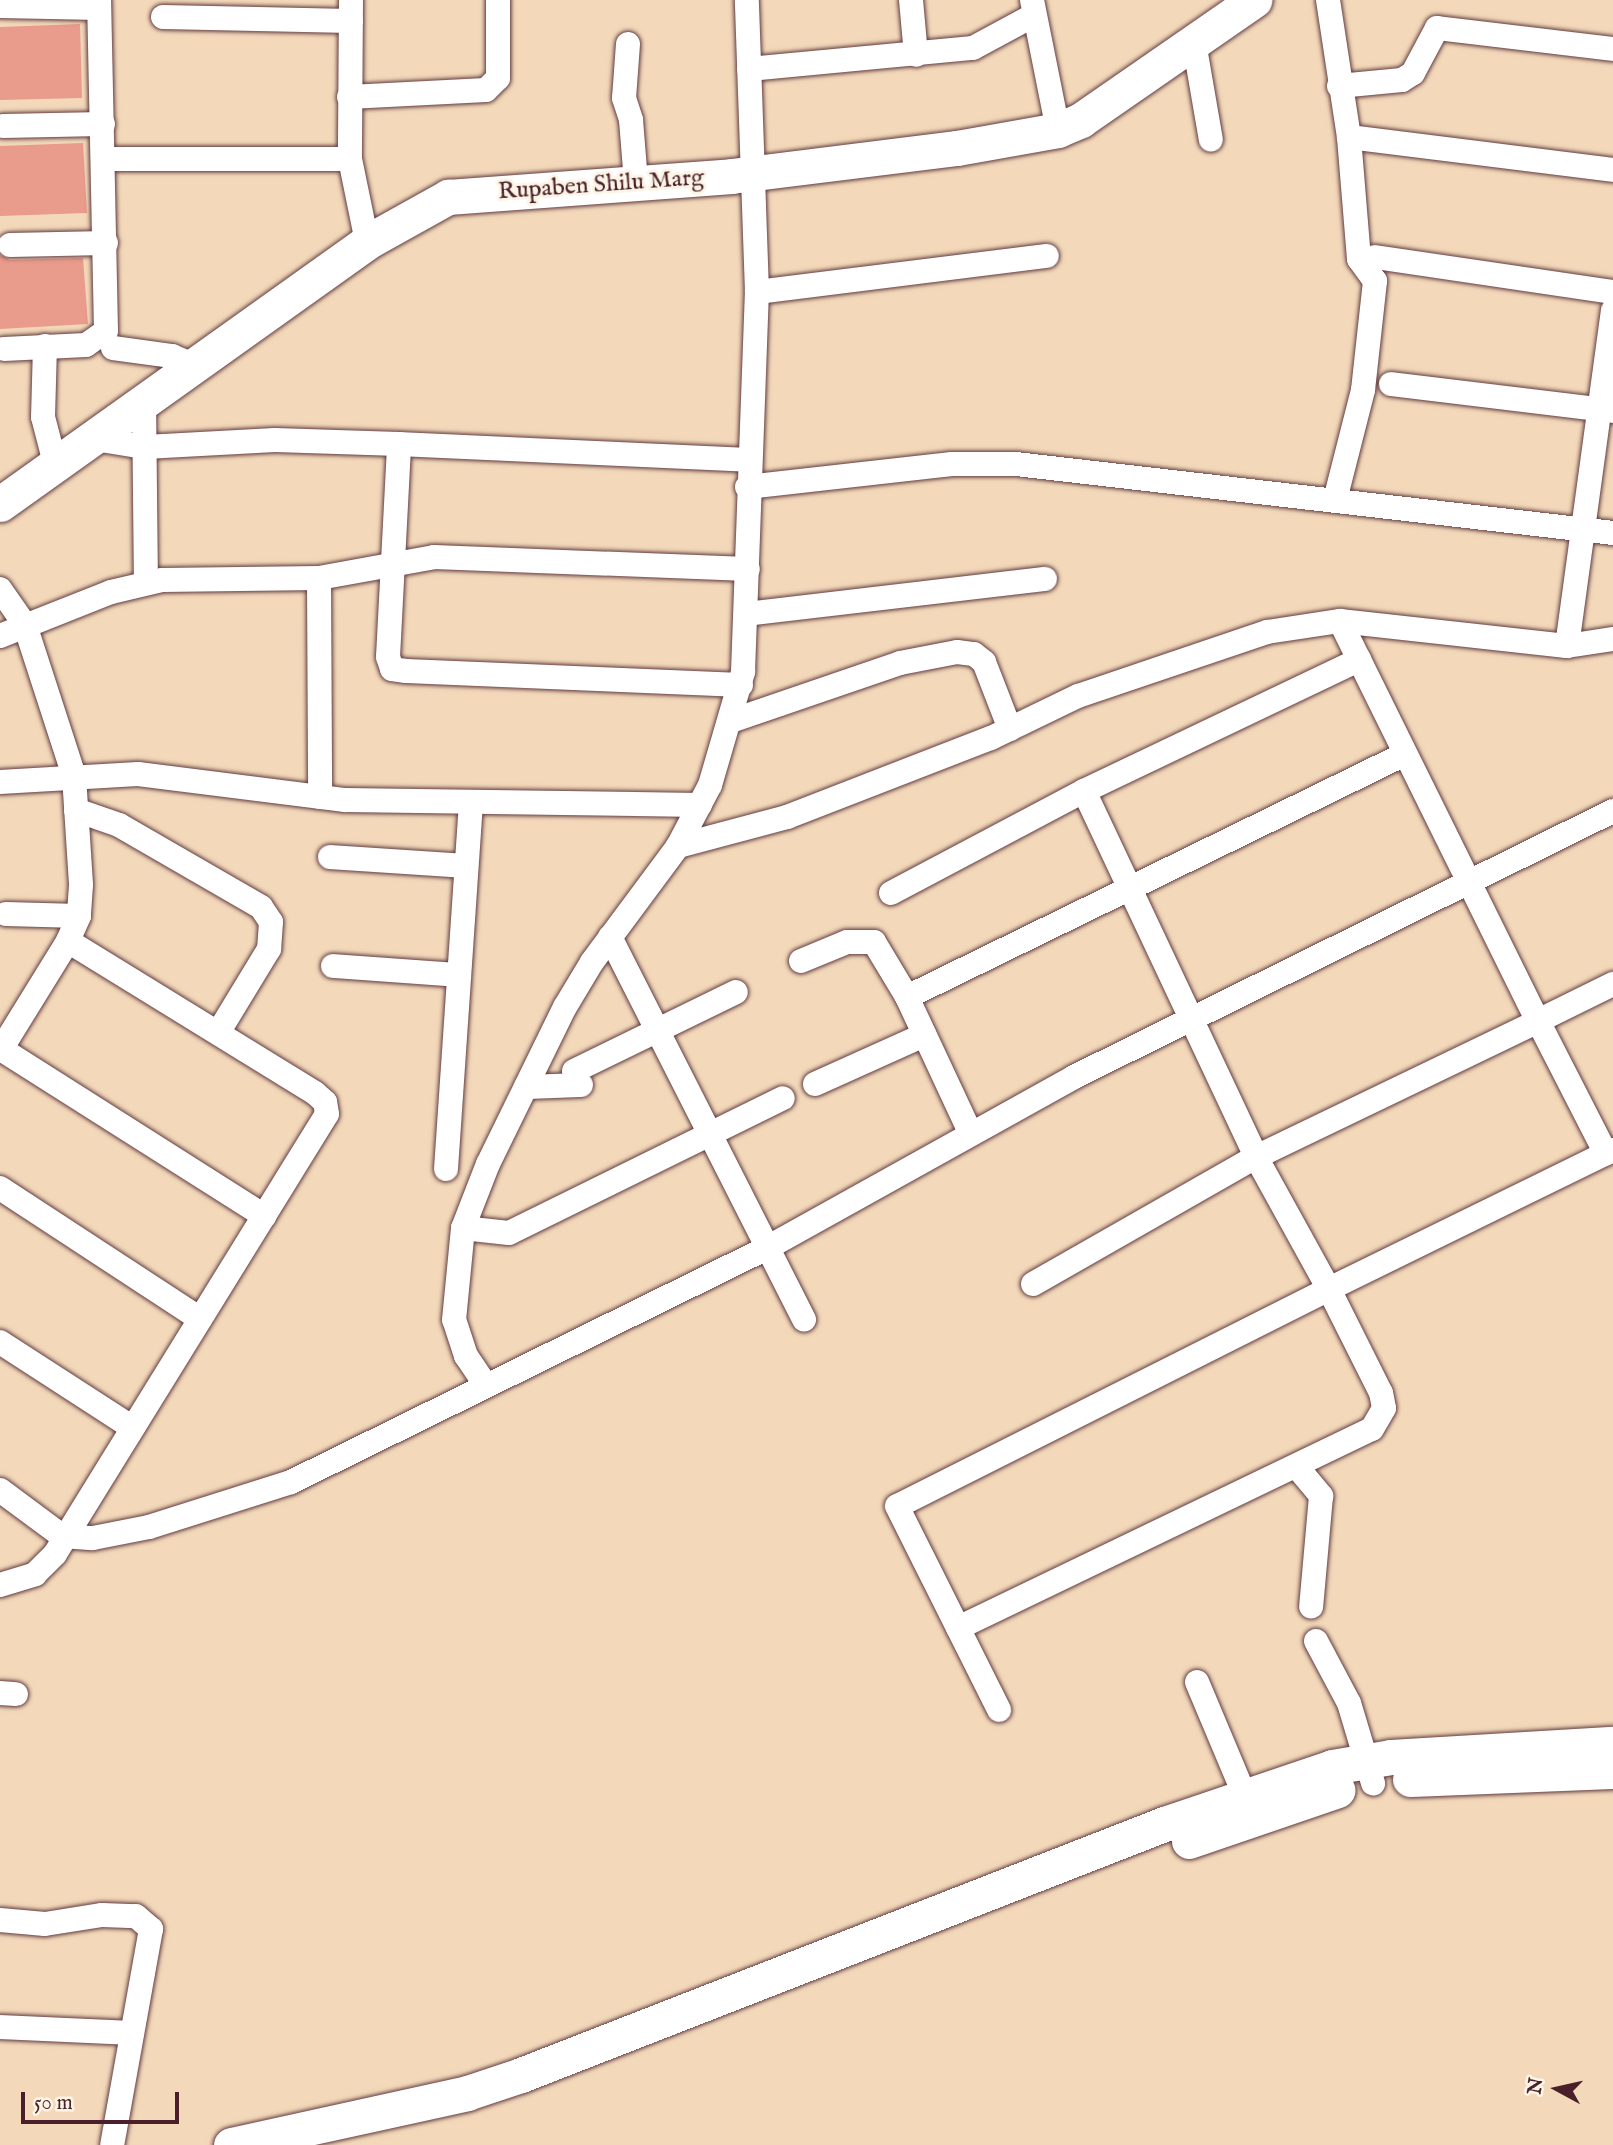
<!DOCTYPE html>
<html>
<head>
<meta charset="utf-8">
<style>
	body { margin:0 }
	#map { position:relative; width:1613px; height:2145px; overflow:hidden; background:#f3d9ba; font-family:"IM FELL English",serif }
	div>[style] { position:absolute }
	[style*='--x'] { left:calc(var(--x)*1px); top:calc(var(--y)*1px); width:calc(var(--w)*1px); rotate:calc(var(--a)*1deg) }
	.building>* { inset:0; background:#e99b8c }
	.roads { filter:drop-shadow(0 0 2px #633b40) drop-shadow(0 0 2px #633b40) }
	.street>* { height:24px; margin:-12px; padding:0 12px; transform-origin:12px; border-radius:12px; background:#fff }
	.secondary>* { height:35px; margin:-17.5px; padding:0 17.5px; transform-origin:17.5px; border-radius:17.5px; background:#fff }
	span { translate:-50% -50%; white-space:nowrap; text-align:center; line-height:1.15; -webkit-text-stroke:6px #fcf5e5; paint-order:stroke }
	.street-label { font-size:24px; color:#4a1f2b }
	.north { position:absolute; left:1522px; top:2054px; width:70px; height:70px; -webkit-text-stroke:5px #fcf5e5; paint-order:stroke; rotate:278deg; font-size:19px; font-weight:700; line-height:28px; text-align:center; color:#4a1f2b }
	.north::after { content:''; display:block; margin:auto; width:24px; height:32px; background:#4a1f2b; clip-path:polygon(50% 0,100% 100%,50% 72%,0 100%) }
	.scale { position:absolute; left:21px; top:2092px; width:158px; height:32px; box-sizing:border-box; border:4px solid #4a1f2b; border-top:0; padding-left:9px; font-size:21px; line-height:24px; white-space:nowrap; color:#4a1f2b; -webkit-text-stroke:5px #fcf5e5; paint-order:stroke }
</style>
</head>
<body>
<div id="map">
	<div class="building">
		<div style="clip-path:polygon(80px 24px,82px 98px,0 100px,0 27px)"></div>
		<div style="clip-path:polygon(83px 143px,87px 213px,0 216px,0 146px)"></div>
		<div style="clip-path:polygon(0 255px,10px 260px,83px 258px,88px 324px,0 329px)"></div>
	</div>
	<div class="roads">
		<div class="street">
			<div style="--x:351;--y:0;--w:159;--a:90.4"></div>
			<div style="--x:350;--y:159;--w:85;--a:78.4"></div>
			<div style="--x:911;--y:0;--w:55;--a:84.8"></div>
			<div style="--x:1032;--y:0;--w:133;--a:78.7"></div>
			<div style="--x:1328;--y:0;--w:139;--a:81.3"></div>
			<div style="--x:1349;--y:137;--w:266;--a:7.1"></div>
			<div style="--x:0;--y:6;--w:99;--a:1.2"></div>
			<div style="--x:163;--y:17;--w:188;--a:1.2"></div>
			<div style="--x:1194;--y:42;--w:99;--a:80.2"></div>
			<div style="--x:628;--y:44;--w:54;--a:94.2"></div>
			<div style="--x:624;--y:98;--w:23;--a:72"></div>
			<div style="--x:631;--y:120;--w:62;--a:85.4"></div>
			<div style="--x:749;--y:69;--w:225;--a:-5.4"></div>
			<div style="--x:973;--y:48;--w:69;--a:-28.4"></div>
			<div style="--x:1339;--y:86;--w:63;--a:-5.4"></div>
			<div style="--x:1402;--y:80;--w:13;--a:-32"></div>
			<div style="--x:1413;--y:73;--w:51;--a:-61.9"></div>
			<div style="--x:1437;--y:28;--w:177;--a:6.8"></div>
			<div style="--x:349;--y:97;--w:137;--a:-2.9"></div>
			<div style="--x:486;--y:90;--w:17;--a:-45"></div>
			<div style="--x:498;--y:78;--w:78;--a:-90"></div>
			<div style="--x:3;--y:126;--w:100;--a:-1.1"></div>
			<div style="--x:104;--y:159;--w:246;--a:0"></div>
			<div style="--x:10;--y:245;--w:96;--a:-1.2"></div>
			<div style="--x:1375;--y:257;--w:241;--a:8.4"></div>
			<div style="--x:757;--y:292;--w:292;--a:-7.1"></div>
			<div style="--x:45;--y:346;--w:71;--a:91.6"></div>
			<div style="--x:43;--y:417;--w:48;--a:75.4"></div>
			<div style="--x:113;--y:348;--w:60;--a:7.7"></div>
			<div style="--x:172;--y:356;--w:23;--a:23"></div>
			<div style="--x:4;--y:349;--w:82;--a:-2.8"></div>
			<div style="--x:86;--y:345;--w:24;--a:-35"></div>
			<div style="--x:106;--y:331;--w:331;--a:-91.2"></div>
			<div style="--x:1391;--y:384;--w:224;--a:6.9"></div>
			<div style="--x:144;--y:398;--w:185;--a:89.4"></div>
			<div style="--x:88;--y:438;--w:58;--a:9"></div>
			<div style="--x:145;--y:447;--w:130;--a:-3.1"></div>
			<div style="--x:275;--y:440;--w:124;--a:1.8"></div>
			<div style="--x:747;--y:487;--w:206;--a:-6.4"></div>
			<div style="--x:952;--y:464;--w:64;--a:0"></div>
			<div style="--x:1016;--y:464;--w:601;--a:6.59"></div>
			<div style="--x:1335;--y:500;--w:114;--a:-75.7"></div>
			<div style="--x:1363;--y:390;--w:110;--a:-83.7"></div>
			<div style="--x:1375;--y:281;--w:27;--a:-126"></div>
			<div style="--x:1359;--y:259;--w:122;--a:-94.7"></div>
			<div style="--x:319;--y:578;--w:219;--a:89.7"></div>
			<div style="--x:0;--y:589;--w:44;--a:55.2"></div>
			<div style="--x:25;--y:625;--w:159;--a:72"></div>
			<div style="--x:74;--y:776;--w:109;--a:86.3"></div>
			<div style="--x:81;--y:885;--w:31;--a:94"></div>
			<div style="--x:79;--y:916;--w:27;--a:114"></div>
			<div style="--x:68;--y:941;--w:129;--a:121.7"></div>
			<div style="--x:746;--y:614;--w:301;--a:-6.7"></div>
			<div style="--x:1340;--y:621;--w:446;--a:63.7"></div>
			<div style="--x:1538;--y:1021;--w:84;--a:-26.3"></div>
			<div style="--x:0;--y:636;--w:119;--a:-21.6"></div>
			<div style="--x:111;--y:592;--w:52;--a:-13.2"></div>
			<div style="--x:162;--y:580;--w:157;--a:-0.7"></div>
			<div style="--x:319;--y:578;--w:117;--a:-10.3"></div>
			<div style="--x:434;--y:557;--w:314;--a:2.2"></div>
			<div style="--x:1567;--y:646;--w:339;--a:-82.2"></div>
			<div style="--x:741;--y:685;--w:335;--a:-177.6"></div>
			<div style="--x:406;--y:671;--w:14;--a:-172"></div>
			<div style="--x:392;--y:669;--w:13;--a:-108"></div>
			<div style="--x:388;--y:657;--w:213;--a:-87"></div>
			<div style="--x:399;--y:444;--w:349;--a:2.6"></div>
			<div style="--x:731;--y:721;--w:179;--a:-18.9"></div>
			<div style="--x:900;--y:663;--w:58;--a:-10.9"></div>
			<div style="--x:957;--y:652;--w:17;--a:7"></div>
			<div style="--x:974;--y:654;--w:13;--a:39"></div>
			<div style="--x:984;--y:662;--w:72;--a:68.8"></div>
			<div style="--x:0;--y:782;--w:138;--a:-3.3"></div>
			<div style="--x:138;--y:774;--w:209;--a:7.2"></div>
			<div style="--x:345;--y:800;--w:355;--a:0.8"></div>
			<div style="--x:1084;--y:791;--w:404;--a:64.8"></div>
			<div style="--x:1256;--y:1157;--w:151;--a:61.1"></div>
			<div style="--x:1329;--y:1289;--w:316;--a:-26.1"></div>
			<div style="--x:76;--y:810;--w:46;--a:19.2"></div>
			<div style="--x:119;--y:825;--w:164;--a:30"></div>
			<div style="--x:261;--y:907;--w:18;--a:56"></div>
			<div style="--x:271;--y:922;--w:27;--a:94"></div>
			<div style="--x:269;--y:949;--w:98;--a:121.3"></div>
			<div style="--x:678;--y:846;--w:113;--a:-14.9"></div>
			<div style="--x:787;--y:817;--w:219;--a:-21.2"></div>
			<div style="--x:991;--y:738;--w:97;--a:-25.8"></div>
			<div style="--x:1078;--y:696;--w:200;--a:-18.7"></div>
			<div style="--x:1267;--y:632;--w:74;--a:-8.6"></div>
			<div style="--x:1340;--y:621;--w:228;--a:6.3"></div>
			<div style="--x:1567;--y:646;--w:47;--a:-8.7"></div>
			<div style="--x:330;--y:857;--w:136;--a:3.8"></div>
			<div style="--x:891;--y:893;--w:218;--a:-27.9"></div>
			<div style="--x:1084;--y:791;--w:305;--a:-25.5"></div>
			<div style="--x:6;--y:914;--w:73;--a:1.6"></div>
			<div style="--x:610;--y:937;--w:429;--a:63.1"></div>
			<div style="--x:801;--y:961;--w:50;--a:-22.4"></div>
			<div style="--x:847;--y:942;--w:27;--a:0"></div>
			<div style="--x:874;--y:942;--w:64;--a:59"></div>
			<div style="--x:907;--y:997;--w:151;--a:65"></div>
			<div style="--x:333;--y:966;--w:126;--a:4.1"></div>
			<div style="--x:907;--y:997;--w:554;--a:-26.01"></div>
			<div style="--x:1;--y:1049;--w:312;--a:32.4"></div>
			<div style="--x:574;--y:1071;--w:180;--a:-26"></div>
			<div style="--x:815;--y:1084;--w:120;--a:-24.2"></div>
			<div style="--x:526;--y:1087;--w:55;--a:-2.1"></div>
			<div style="--x:446;--y:1169;--w:367;--a:-86.1"></div>
			<div style="--x:0;--y:1188;--w:239;--a:33.2"></div>
			<div style="--x:463;--y:1228;--w:46;--a:6.2"></div>
			<div style="--x:509;--y:1233;--w:305;--a:-26.2"></div>
			<div style="--x:1033;--y:1284;--w:257;--a:-29.7"></div>
			<div style="--x:1256;--y:1157;--w:313;--a:-25.7"></div>
			<div style="--x:1538;--y:1021;--w:149;--a:62.9"></div>
			<div style="--x:0;--y:1342;--w:158;--a:32.9"></div>
			<div style="--x:485;--y:1384;--w:34;--a:-124"></div>
			<div style="--x:466;--y:1356;--w:38;--a:-108"></div>
			<div style="--x:454;--y:1320;--w:92;--a:-84.4"></div>
			<div style="--x:463;--y:1228;--w:69;--a:-68.7"></div>
			<div style="--x:488;--y:1164;--w:175;--a:-63.9"></div>
			<div style="--x:565;--y:1007;--w:52;--a:-59"></div>
			<div style="--x:592;--y:962;--w:144;--a:-53.4"></div>
			<div style="--x:678;--y:846;--w:69;--a:-62.3"></div>
			<div style="--x:710;--y:785;--w:118;--a:-73.7"></div>
			<div style="--x:743;--y:672;--w:380;--a:-87.9"></div>
			<div style="--x:757;--y:292;--w:292;--a:-92"></div>
			<div style="--x:1297;--y:1467;--w:38;--a:50"></div>
			<div style="--x:1321;--y:1496;--w:111;--a:95.1"></div>
			<div style="--x:0;--y:1490;--w:77;--a:36.6"></div>
			<div style="--x:62;--y:1536;--w:31;--a:4"></div>
			<div style="--x:93;--y:1538;--w:57;--a:-11.1"></div>
			<div style="--x:149;--y:1527;--w:149;--a:-17.6"></div>
			<div style="--x:291;--y:1482;--w:530;--a:-26.18"></div>
			<div style="--x:767;--y:1248;--w:351;--a:-29.1"></div>
			<div style="--x:1074;--y:1077;--w:601;--a:-26.27"></div>
			<div style="--x:0;--y:1585;--w:37;--a:-17"></div>
			<div style="--x:35;--y:1574;--w:28;--a:-45"></div>
			<div style="--x:55;--y:1554;--w:517;--a:-58.28"></div>
			<div style="--x:327;--y:1114;--w:12;--a:-99"></div>
			<div style="--x:325;--y:1102;--w:13;--a:-138"></div>
			<div style="--x:315;--y:1093;--w:290;--a:-148.4"></div>
			<div style="--x:958;--y:1628;--w:459;--a:-25.7"></div>
			<div style="--x:1372;--y:1429;--w:24;--a:-60"></div>
			<div style="--x:1384;--y:1408;--w:15;--a:-101"></div>
			<div style="--x:1381;--y:1393;--w:116;--a:-116.6"></div>
			<div style="--x:1329;--y:1289;--w:483;--a:153.3"></div>
			<div style="--x:897;--y:1506;--w:228;--a:63.4"></div>
			<div style="--x:1316;--y:1641;--w:70;--a:62"></div>
			<div style="--x:1349;--y:1703;--w:84;--a:73.3"></div>
			<div style="--x:1197;--y:1682;--w:121;--a:67.2"></div>
			<div style="--x:0;--y:1693;--w:16;--a:4"></div>
			<div style="--x:0;--y:1920;--w:45;--a:5.1"></div>
			<div style="--x:45;--y:1924;--w:58;--a:-9"></div>
			<div style="--x:102;--y:1915;--w:34;--a:2"></div>
			<div style="--x:136;--y:1916;--w:20;--a:41"></div>
			<div style="--x:151;--y:1929;--w:219;--a:100.2"></div>
			<div style="--x:0;--y:2027;--w:132;--a:2.6"></div>
		</div>
		<div class="secondary">
			<div style="--x:0;--y:504;--w:451;--a:-35.5"></div>
			<div style="--x:367;--y:242;--w:93;--a:-29.1"></div>
			<div style="--x:448;--y:197;--w:284;--a:-4.2"></div>
			<div style="--x:731;--y:176;--w:228;--a:-7.1"></div>
			<div style="--x:957;--y:148;--w:103;--a:-10.1"></div>
			<div style="--x:1058;--y:130;--w:25;--a:-23"></div>
			<div style="--x:1081;--y:120;--w:211;--a:-34.7"></div>
			<div style="--x:1410;--y:1779;--w:203;--a:-2.3"></div>
			<div style="--x:1189;--y:1841;--w:157;--a:-18.9"></div>
			<div style="--x:231;--y:2145;--w:242;--a:-12.4"></div>
			<div style="--x:467;--y:2093;--w:57;--a:-18.4"></div>
			<div style="--x:521;--y:2075;--w:690;--a:-21.32"></div>
			<div style="--x:1164;--y:1824;--w:177;--a:-18.7"></div>
			<div style="--x:1332;--y:1767;--w:60;--a:-9.6"></div>
			<div style="--x:1391;--y:1757;--w:222;--a:-3.4"></div>
		</div>
	</div>
	<div class="street-label">
		<span style="left:601px;top:185px;rotate:-4deg">Rupaben Shilu Marg</span>
	</div>
	<div class="north">N</div>
	<div class="scale">50 m</div>
</div>
</body>
</html>
